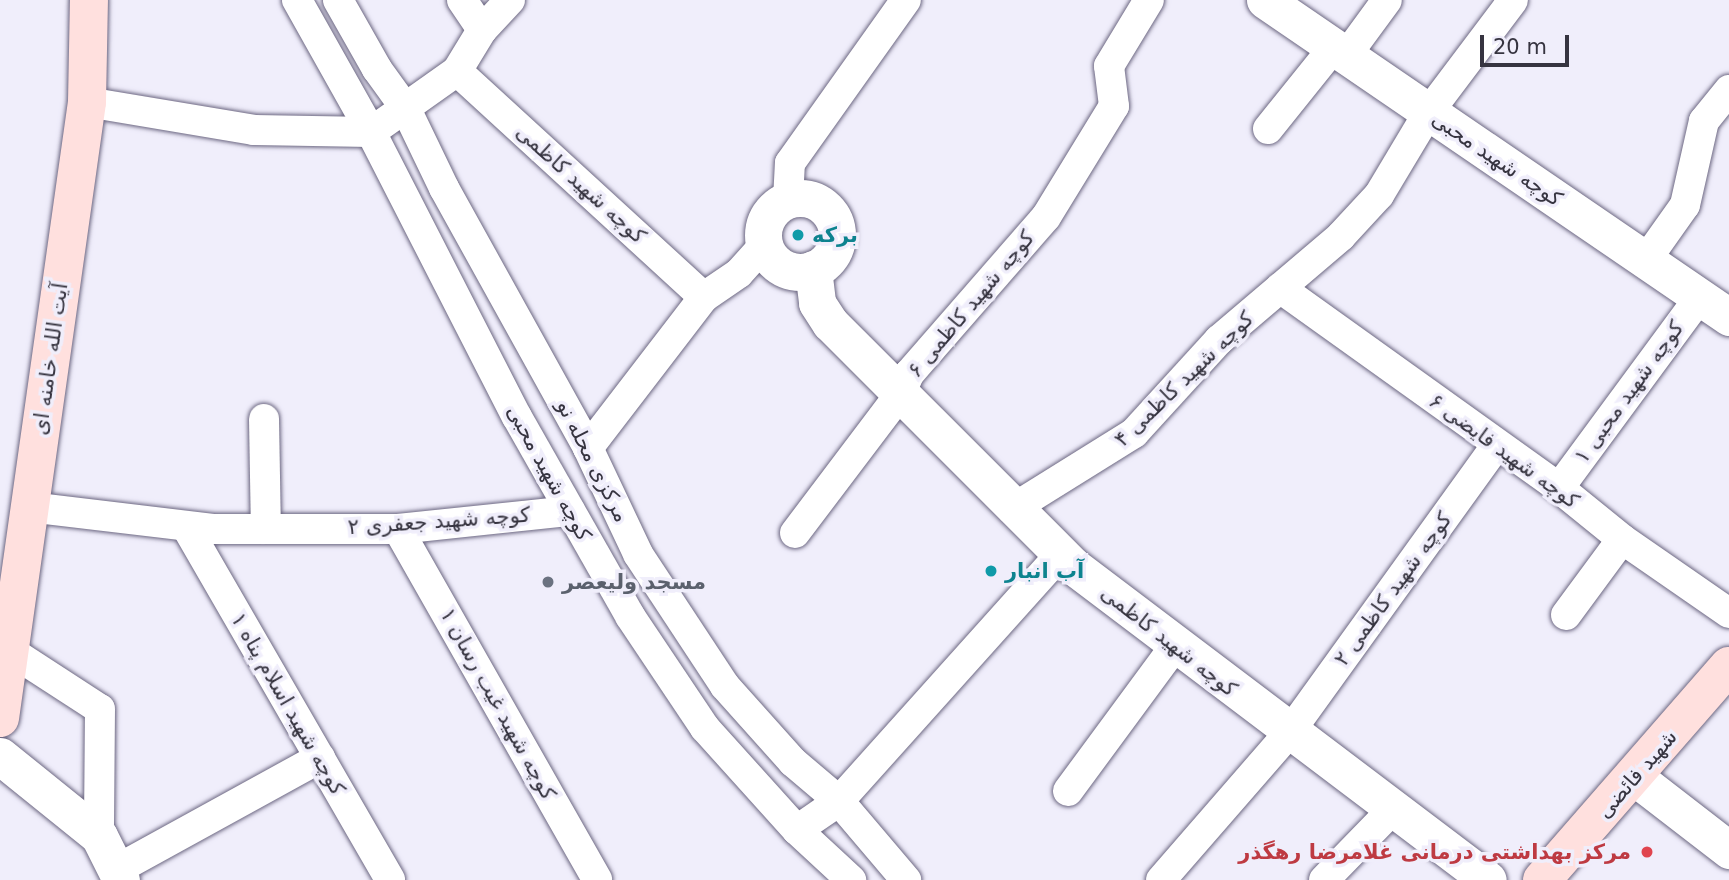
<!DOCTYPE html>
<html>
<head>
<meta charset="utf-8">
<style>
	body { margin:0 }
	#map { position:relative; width:1729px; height:880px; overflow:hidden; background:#f0eefb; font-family:"DejaVu Sans","Noto Sans Arabic",sans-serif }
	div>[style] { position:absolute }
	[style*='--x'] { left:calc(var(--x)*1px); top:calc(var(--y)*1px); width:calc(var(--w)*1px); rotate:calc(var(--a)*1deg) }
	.roads { filter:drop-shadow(0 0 2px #6c6782) drop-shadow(0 0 2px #6c6782) }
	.minor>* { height:30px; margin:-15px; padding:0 15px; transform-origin:15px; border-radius:15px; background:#fff }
	.tertiary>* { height:37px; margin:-18.5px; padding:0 18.5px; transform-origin:18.5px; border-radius:18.5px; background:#fff }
	.tertiary>.ring { margin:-18.5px; padding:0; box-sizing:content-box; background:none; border:37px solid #fff; border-radius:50% }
	.secondary>* { height:38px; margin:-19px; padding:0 19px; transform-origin:19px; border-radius:19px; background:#ffe0de }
	.dots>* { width:19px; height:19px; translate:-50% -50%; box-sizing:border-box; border:4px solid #f0eefb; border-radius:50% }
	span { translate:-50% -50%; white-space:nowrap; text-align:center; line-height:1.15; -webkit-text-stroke:7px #f0eefb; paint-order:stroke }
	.street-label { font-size:21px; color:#363440 }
	.culture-label { font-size:21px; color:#0d838f; font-weight:700 }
	.left { translate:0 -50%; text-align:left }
	.worship-label { font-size:21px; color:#5b616d; font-weight:700 }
	.health-label { font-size:21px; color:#be3a42; font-weight:700 }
	.right { translate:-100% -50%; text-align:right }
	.scale { position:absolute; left:1480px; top:35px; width:89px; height:32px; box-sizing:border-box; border:4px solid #363440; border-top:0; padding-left:9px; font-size:21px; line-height:24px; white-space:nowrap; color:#363440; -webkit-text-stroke:5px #f0eefb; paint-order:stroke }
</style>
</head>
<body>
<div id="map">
	<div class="roads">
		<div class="minor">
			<div style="--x:297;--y:0;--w:151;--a:60.7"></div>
			<div style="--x:371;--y:132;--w:320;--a:62.9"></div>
			<div style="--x:517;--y:417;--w:229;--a:60.4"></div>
			<div style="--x:630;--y:616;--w:135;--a:56.2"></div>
			<div style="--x:705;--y:728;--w:137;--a:48"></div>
			<div style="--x:797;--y:830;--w:74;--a:42.8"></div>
			<div style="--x:338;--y:0;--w:79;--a:60.5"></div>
			<div style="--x:377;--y:69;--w:49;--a:54.1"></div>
			<div style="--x:406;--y:109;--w:88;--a:64.3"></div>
			<div style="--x:444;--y:188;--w:297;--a:61"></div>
			<div style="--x:588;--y:448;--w:117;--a:64.7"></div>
			<div style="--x:638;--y:554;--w:158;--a:56.6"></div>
			<div style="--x:725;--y:686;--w:102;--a:48.2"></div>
			<div style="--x:793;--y:762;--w:60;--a:40.3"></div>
			<div style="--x:839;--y:801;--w:104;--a:49.7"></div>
			<div style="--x:462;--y:0;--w:36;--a:56"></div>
			<div style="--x:1346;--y:56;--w:69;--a:-53.8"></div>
			<div style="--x:457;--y:71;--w:335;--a:42.5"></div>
			<div style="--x:87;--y:102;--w:169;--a:9.5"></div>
			<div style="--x:254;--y:130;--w:117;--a:1"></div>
			<div style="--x:371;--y:132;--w:105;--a:-35.3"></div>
			<div style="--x:457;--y:71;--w:48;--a:-58.6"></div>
			<div style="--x:482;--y:30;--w:41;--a:-47"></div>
			<div style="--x:1268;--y:129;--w:105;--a:-51.2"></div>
			<div style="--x:788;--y:200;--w:37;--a:-87"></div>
			<div style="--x:790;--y:163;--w:200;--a:-54.6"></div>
			<div style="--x:1646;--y:260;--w:67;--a:-54.7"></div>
			<div style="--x:1685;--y:205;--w:86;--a:-77.3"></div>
			<div style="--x:1704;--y:121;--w:40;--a:-51"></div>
			<div style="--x:1280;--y:288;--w:343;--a:35.6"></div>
			<div style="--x:1559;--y:488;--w:81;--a:39"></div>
			<div style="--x:1622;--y:539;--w:130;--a:34.7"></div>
			<div style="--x:264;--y:419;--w:110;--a:89"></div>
			<div style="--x:588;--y:448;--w:190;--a:-52.5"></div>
			<div style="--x:704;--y:297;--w:42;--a:-34.4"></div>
			<div style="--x:739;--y:273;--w:38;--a:-48"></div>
			<div style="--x:1559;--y:488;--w:237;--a:-53.6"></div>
			<div style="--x:29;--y:507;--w:185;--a:6.8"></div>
			<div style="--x:213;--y:529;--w:185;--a:0"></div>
			<div style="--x:398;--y:529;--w:173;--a:-6"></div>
			<div style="--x:1012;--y:509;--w:144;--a:-31.9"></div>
			<div style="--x:1134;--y:433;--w:126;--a:-47.6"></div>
			<div style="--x:1219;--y:340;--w:160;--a:-40.4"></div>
			<div style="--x:1341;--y:236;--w:56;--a:-47.2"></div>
			<div style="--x:1379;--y:195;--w:96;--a:-59.1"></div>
			<div style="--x:1428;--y:113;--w:141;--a:-53"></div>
			<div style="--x:187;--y:528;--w:406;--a:60"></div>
			<div style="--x:398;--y:529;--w:403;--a:60.4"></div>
			<div style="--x:795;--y:533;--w:176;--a:-52.9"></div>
			<div style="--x:901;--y:393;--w:21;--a:-67"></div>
			<div style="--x:909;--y:374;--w:208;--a:-48.9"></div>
			<div style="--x:1046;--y:217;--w:130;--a:-58.5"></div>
			<div style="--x:1114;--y:106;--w:40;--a:-97.1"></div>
			<div style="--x:1109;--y:66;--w:77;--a:-58.8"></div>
			<div style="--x:1566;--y:615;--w:94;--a:-53.6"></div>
			<div style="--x:9;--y:650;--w:108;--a:33"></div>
			<div style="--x:100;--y:709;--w:127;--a:90.5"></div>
			<div style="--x:1068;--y:791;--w:179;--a:-53.6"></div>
			<div style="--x:797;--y:830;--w:51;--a:-34.6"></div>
			<div style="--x:839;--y:801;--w:332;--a:-48.1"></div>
			<div style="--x:116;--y:870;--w:233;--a:-28.8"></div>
			<div style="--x:1161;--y:880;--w:195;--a:-49"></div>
			<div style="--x:1289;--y:733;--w:355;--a:-54.2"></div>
			<div style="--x:1324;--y:880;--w:99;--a:-45.8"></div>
		</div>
		<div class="tertiary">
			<div style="--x:1265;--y:0;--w:562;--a:34.34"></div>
			<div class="ring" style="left:763px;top:198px;width:37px;height:37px"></div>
			<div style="--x:813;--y:269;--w:34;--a:83"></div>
			<div style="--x:817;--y:303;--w:24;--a:57"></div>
			<div style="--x:830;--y:323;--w:344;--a:45"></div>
			<div style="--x:1073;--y:566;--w:520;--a:37.11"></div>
			<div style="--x:0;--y:756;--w:127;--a:38.9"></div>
			<div style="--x:99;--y:836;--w:49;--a:63.4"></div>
			<div style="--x:1636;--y:778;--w:118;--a:37.7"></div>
		</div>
		<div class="secondary">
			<div style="--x:0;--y:718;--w:622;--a:-81.96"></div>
			<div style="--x:87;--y:102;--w:102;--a:-88.9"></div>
			<div style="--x:1542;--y:880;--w:284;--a:-48.9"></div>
		</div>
	</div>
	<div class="dots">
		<div style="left:798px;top:235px;background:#0f9aa8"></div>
		<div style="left:991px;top:571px;background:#0f9aa8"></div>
		<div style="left:548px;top:582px;background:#6b7280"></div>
		<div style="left:1647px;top:852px;background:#e0444e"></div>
	</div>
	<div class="street-label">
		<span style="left:1497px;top:159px;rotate:34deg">کوچه شهید محبی</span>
		<span style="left:581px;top:184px;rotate:42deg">کوچه شهید کاظمی</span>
		<span style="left:971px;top:304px;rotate:-50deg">کوچه شهید کاظمی ۶</span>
		<span style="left:50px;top:359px;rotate:-82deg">آیت الله خامنه ای</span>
		<span style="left:1184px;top:379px;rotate:-44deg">کوچه شهید کاظمی ۴</span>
		<span style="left:1629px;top:392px;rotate:-54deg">کوچه شهید محبی ۱</span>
		<span style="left:1504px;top:451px;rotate:36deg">کوچه شهید فایضی ۶</span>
		<span style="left:593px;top:461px;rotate:63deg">مرکزی محله نو</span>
		<span style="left:549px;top:473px;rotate:61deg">کوچه شهید محبی</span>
		<span style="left:439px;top:521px;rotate:-4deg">کوچه شهید جعفری ۲</span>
		<span style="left:1393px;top:589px;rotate:-54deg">کوچه شهید کاظمی ۲</span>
		<span style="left:1169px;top:641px;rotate:38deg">کوچه شهید کاظمی</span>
		<span style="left:288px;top:704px;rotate:60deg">کوچه شهید اسلام پناه ۱</span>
		<span style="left:498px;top:704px;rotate:61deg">کوچه شهید غیب رسان ۱</span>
		<span style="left:1637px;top:774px;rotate:-49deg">شهید فائضی</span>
	</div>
	<div class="culture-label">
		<span class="left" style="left:812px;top:235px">برکه</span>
		<span class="left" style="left:1005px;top:571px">آب انبار</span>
	</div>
	<div class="worship-label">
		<span class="left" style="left:562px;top:582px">مسجد ولیعصر</span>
	</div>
	<div class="health-label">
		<span class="right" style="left:1631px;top:852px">مرکز بهداشتی درمانی غلامرضا رهگذر</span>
	</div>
	<div class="scale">20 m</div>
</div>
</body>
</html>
